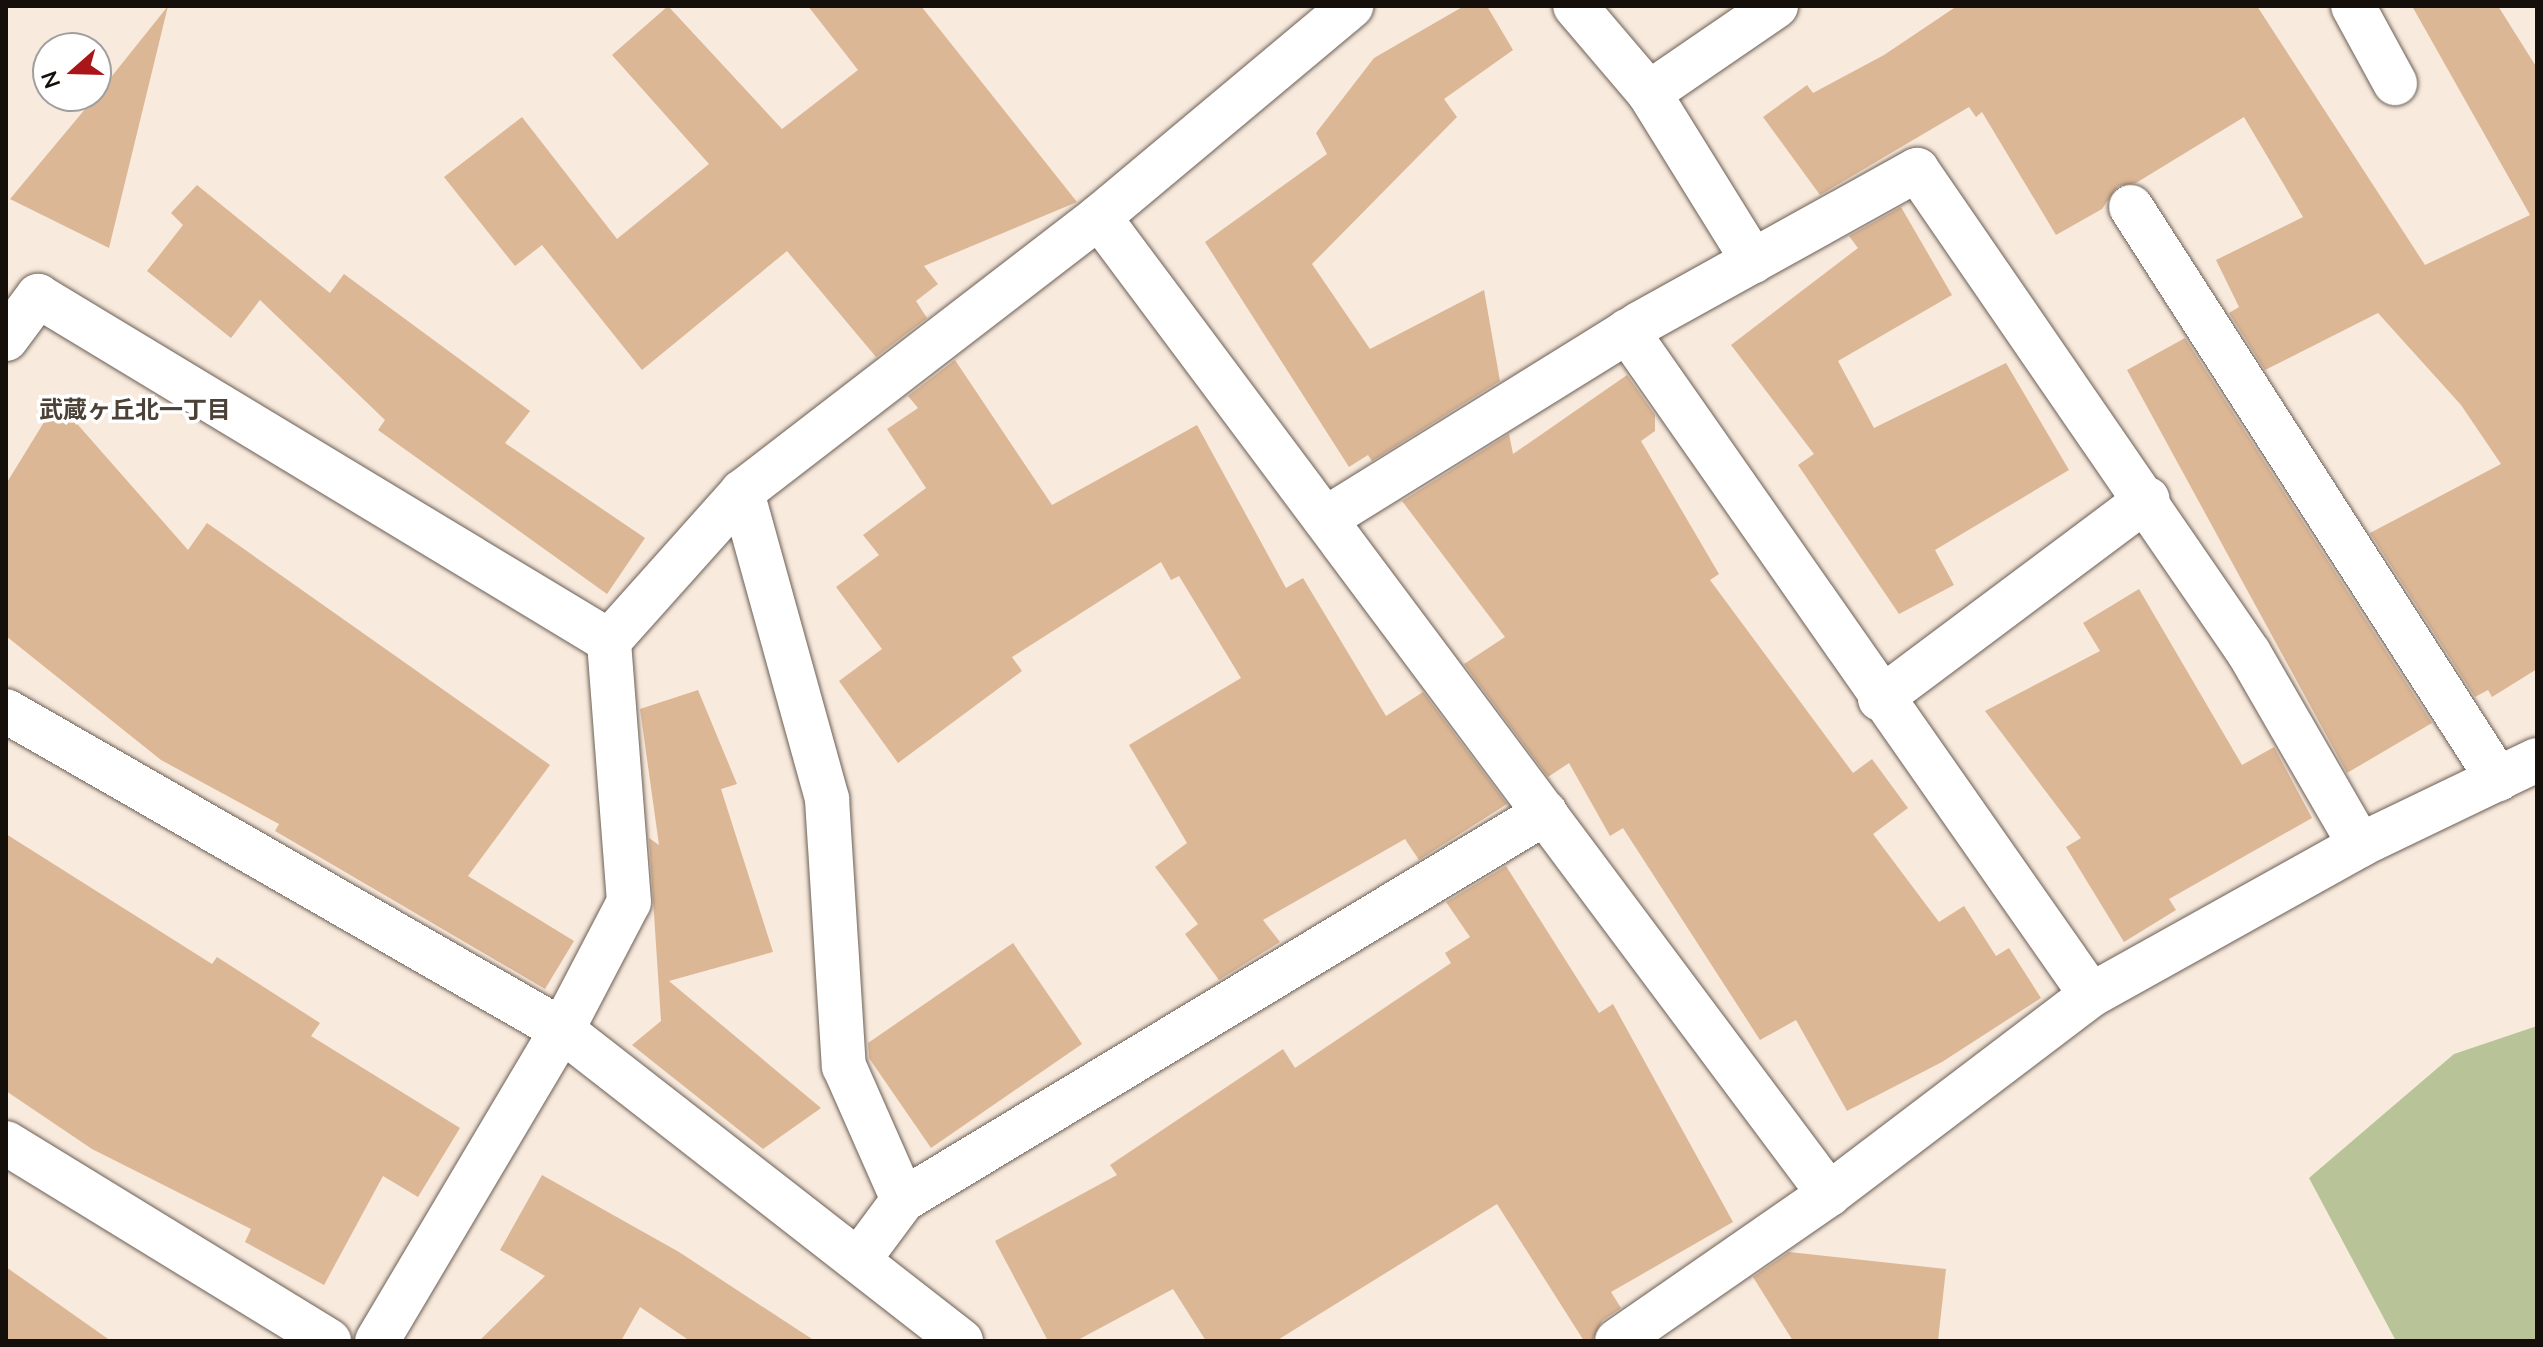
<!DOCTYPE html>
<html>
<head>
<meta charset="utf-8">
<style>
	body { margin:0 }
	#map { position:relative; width:2543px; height:1347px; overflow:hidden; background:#f8eadd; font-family:"Nunito Sans","Noto Sans JP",sans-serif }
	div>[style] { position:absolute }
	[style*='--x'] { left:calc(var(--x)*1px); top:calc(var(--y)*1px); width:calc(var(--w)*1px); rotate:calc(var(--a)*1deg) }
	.forest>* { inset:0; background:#b8c498 }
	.building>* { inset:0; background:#dcb796 }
	.roads { filter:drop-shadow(0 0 2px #6c5f55) drop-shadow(0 0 2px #6c5f55) }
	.minor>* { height:44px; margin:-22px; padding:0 22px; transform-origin:22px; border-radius:22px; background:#fff }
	span { translate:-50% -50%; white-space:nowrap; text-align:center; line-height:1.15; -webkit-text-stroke:7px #fff; paint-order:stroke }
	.neighbourhood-label { font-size:24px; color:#4c4137; font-weight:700 }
	.frame { position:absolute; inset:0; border:8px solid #140f0b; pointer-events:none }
	.north { position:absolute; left:32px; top:32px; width:80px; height:80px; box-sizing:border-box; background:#fff; border:2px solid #a19f9d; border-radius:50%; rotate:250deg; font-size:22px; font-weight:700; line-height:32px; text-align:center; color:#140f0b }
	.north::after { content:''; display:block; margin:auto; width:28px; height:36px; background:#a91519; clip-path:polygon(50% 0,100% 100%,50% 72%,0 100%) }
</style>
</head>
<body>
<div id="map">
	<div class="forest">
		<div style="clip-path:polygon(2537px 1026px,2537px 1341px,2396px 1341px,2309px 1178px,2454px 1054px)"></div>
	</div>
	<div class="building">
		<div style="clip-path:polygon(168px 6px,109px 248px,10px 199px,96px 96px)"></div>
		<div style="clip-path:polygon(668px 6px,782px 129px,858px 70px,808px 6px,921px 6px,1077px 202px,924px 266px,938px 284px,916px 301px,927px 318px,876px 357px,787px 251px,642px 370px,542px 245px,515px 266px,444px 177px,522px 117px,617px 239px,709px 164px,612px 55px)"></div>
		<div style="clip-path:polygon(1464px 6px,1487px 6px,1513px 50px,1444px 99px,1457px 117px,1312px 264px,1370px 349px,1484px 290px,1500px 381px,1372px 461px,1368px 455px,1349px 467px,1205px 242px,1327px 154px,1316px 133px,1374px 58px)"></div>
		<div style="clip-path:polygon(1957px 6px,2257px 6px,2425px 265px,2530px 215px,2412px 6px,2498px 6px,2537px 68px,2537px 669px,2492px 697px,2488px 690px,2475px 697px,2370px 533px,2501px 464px,2461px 405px,2378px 313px,2265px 370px,2229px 313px,2239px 307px,2216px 260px,2303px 217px,2244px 117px,2136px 183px,2118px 186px,2102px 209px,2056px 235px,1982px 112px,1976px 117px,1969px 107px,1820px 195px,1763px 117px,1807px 85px,1813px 93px,1884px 55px)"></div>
		<div style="clip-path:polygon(197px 185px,330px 293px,344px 274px,530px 411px,505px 443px,645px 538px,607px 594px,378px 430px,385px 420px,260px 300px,231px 338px,147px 271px,183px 225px,171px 213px)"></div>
		<div style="clip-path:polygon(1901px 207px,1952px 295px,1838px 361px,1874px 428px,2006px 363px,2069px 470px,1935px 550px,1954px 585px,1899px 614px,1798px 465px,1814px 454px,1731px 345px,1858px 248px,1849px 236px)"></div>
		<div style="clip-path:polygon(2185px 338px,2432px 723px,2347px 773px,2127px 370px)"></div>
		<div style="clip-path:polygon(955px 360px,1052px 505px,1197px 425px,1286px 588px,1303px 578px,1386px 716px,1423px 692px,1507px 804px,1419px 860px,1405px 839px,1263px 920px,1280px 942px,1219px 980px,1185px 934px,1198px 924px,1155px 867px,1187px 843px,1129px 745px,1241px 678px,1179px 576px,1171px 580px,1161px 562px,1012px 657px,1022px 671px,898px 763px,839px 681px,882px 649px,836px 587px,879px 555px,863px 535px,926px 488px,887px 429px,918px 408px,908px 396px)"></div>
		<div style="clip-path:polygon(1627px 375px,1655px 415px,1655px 431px,1641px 441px,1719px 574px,1710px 580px,1853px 773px,1872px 759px,1908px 808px,1873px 834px,1939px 922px,1964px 906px,1996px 956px,2009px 948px,2041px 998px,1942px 1062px,1847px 1111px,1796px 1020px,1760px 1040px,1623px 828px,1610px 836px,1569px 763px,1548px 777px,1464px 664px,1505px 637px,1402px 501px,1509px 434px,1513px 454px)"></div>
		<div style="clip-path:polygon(57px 401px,188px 550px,207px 523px,550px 765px,468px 876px,574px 941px,545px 989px,275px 831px,279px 824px,161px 760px,6px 636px,6px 484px)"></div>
		<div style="clip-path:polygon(2139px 589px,2242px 765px,2274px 747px,2312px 818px,2169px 899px,2176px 910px,2124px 942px,2066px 847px,2081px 838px,1985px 711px,2100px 651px,2083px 623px)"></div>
		<div style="clip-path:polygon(698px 690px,737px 784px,721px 789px,773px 952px,669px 981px,821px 1108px,763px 1149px,632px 1045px,661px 1021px,649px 838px,659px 845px,640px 709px)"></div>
		<div style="clip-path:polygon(6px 834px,212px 964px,217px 957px,320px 1023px,311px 1036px,460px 1128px,418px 1197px,383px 1176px,324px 1285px,245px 1242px,251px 1229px,92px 1149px,6px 1091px)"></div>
		<div style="clip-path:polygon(1506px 866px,1599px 1013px,1613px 1004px,1733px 1222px,1611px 1292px,1621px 1308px,1602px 1321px,1592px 1341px,1584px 1341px,1497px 1204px,1276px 1341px,1206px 1341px,1173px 1289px,1076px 1341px,1048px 1341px,995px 1241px,1117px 1175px,1110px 1165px,1283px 1049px,1295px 1068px,1451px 963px,1445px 953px,1470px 937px,1446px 902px)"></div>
		<div style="clip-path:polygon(1013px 943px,1082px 1044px,931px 1148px,869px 1058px,868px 1043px)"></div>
		<div style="clip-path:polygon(542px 1175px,679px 1252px,815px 1341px,690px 1341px,640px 1307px,621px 1341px,479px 1341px,545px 1276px,500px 1250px)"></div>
		<div style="clip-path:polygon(1789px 1252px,1946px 1269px,1938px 1341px,1793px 1341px,1753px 1277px)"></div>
		<div style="clip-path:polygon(6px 1267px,111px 1341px,6px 1341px)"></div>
	</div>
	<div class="roads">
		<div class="minor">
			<div style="--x:1575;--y:6;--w:114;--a:49.6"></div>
			<div style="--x:1649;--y:93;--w:198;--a:58.2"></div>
			<div style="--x:2353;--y:6;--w:88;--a:61.4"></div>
			<div style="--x:1649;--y:93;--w:154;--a:-34.4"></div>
			<div style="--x:2131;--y:207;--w:680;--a:57.32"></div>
			<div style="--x:1099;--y:217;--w:1220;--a:53.23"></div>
			<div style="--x:1627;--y:331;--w:810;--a:55.05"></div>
			<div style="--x:6;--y:339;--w:54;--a:-53.3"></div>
			<div style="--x:38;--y:296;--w:667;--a:31.14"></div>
			<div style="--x:742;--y:492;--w:319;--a:74.5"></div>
			<div style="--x:827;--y:799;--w:268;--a:86.4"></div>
			<div style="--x:844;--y:1066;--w:146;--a:66.2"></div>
			<div style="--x:1325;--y:519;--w:370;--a:-31.8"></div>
			<div style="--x:1639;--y:324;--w:318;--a:-29"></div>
			<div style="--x:1917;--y:170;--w:586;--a:55.5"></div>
			<div style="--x:2249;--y:653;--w:222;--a:60"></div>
			<div style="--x:1880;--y:699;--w:334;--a:-36.8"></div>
			<div style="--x:6;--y:711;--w:641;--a:29.84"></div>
			<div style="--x:562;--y:1030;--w:506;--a:37.93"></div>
			<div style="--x:6;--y:1143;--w:379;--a:31.5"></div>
			<div style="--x:860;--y:1258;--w:72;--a:-53.4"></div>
			<div style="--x:903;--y:1200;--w:750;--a:-31.08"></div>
			<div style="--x:377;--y:1341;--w:362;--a:-59.3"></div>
			<div style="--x:562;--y:1030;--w:144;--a:-62.4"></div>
			<div style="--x:629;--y:902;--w:262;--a:-94.4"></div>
			<div style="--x:609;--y:641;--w:200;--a:-48.2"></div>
			<div style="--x:742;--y:492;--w:451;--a:-37.6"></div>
			<div style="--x:1099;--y:217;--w:329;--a:-39.9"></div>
			<div style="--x:1617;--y:1341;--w:258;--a:-34.7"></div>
			<div style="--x:1829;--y:1194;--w:329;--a:-37.2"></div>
			<div style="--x:2091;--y:995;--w:308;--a:-29.1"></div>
			<div style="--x:2360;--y:845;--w:196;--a:-25.7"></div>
		</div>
	</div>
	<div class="neighbourhood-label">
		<span style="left:135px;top:411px">武蔵ヶ丘北一丁目</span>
	</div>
	<div class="frame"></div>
	<div class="north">N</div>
</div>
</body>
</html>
